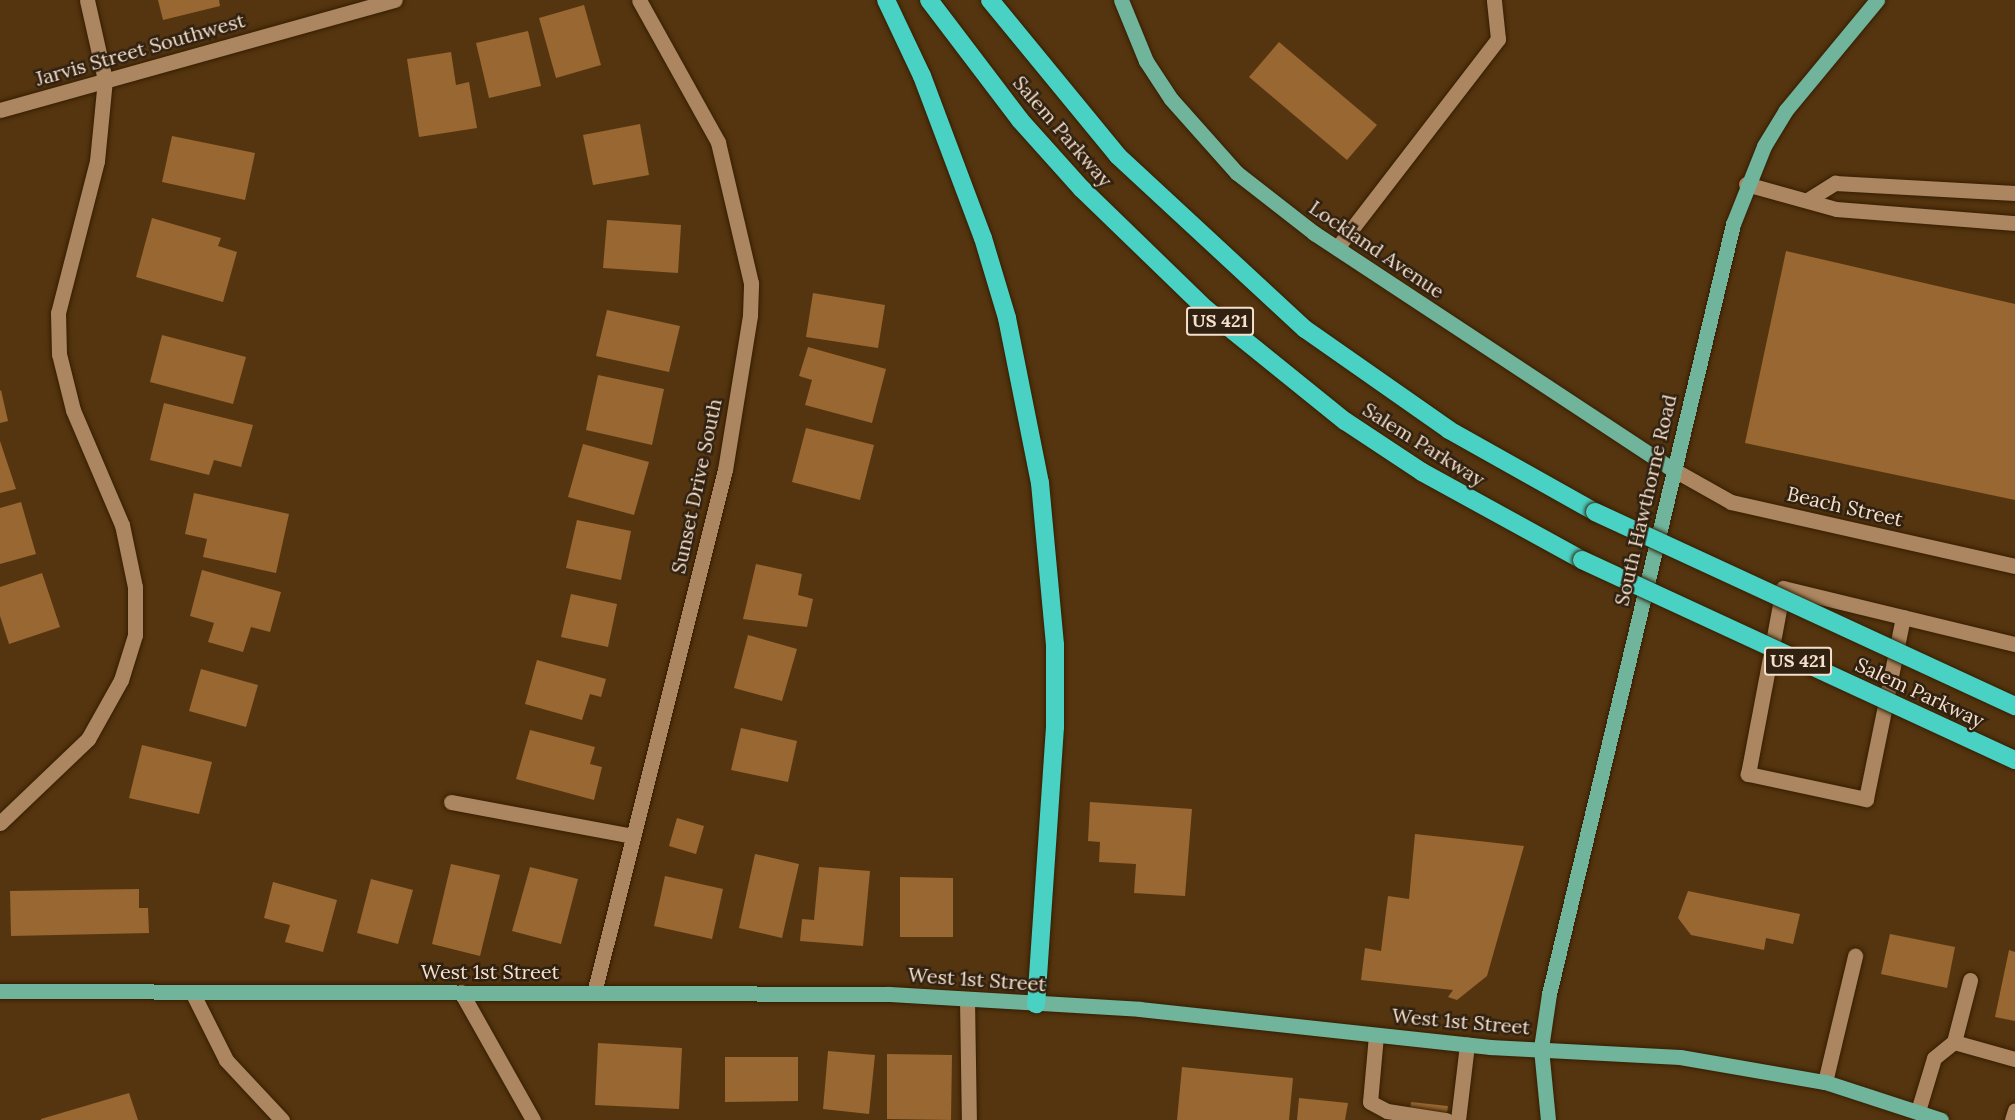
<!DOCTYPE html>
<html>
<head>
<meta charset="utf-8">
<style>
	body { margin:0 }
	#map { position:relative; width:2015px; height:1120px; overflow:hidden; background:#55350f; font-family:Lora,serif }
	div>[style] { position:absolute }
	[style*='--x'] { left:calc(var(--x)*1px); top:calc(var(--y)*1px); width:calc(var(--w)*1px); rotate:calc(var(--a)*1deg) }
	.building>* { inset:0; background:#996732 }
	.roads { filter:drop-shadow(0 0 2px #361e02) drop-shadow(0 0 2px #361e02) }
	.minor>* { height:15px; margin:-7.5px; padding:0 7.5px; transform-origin:7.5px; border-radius:7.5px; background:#ab8660 }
	.major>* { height:15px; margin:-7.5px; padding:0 7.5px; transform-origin:7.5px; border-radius:7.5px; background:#70b49c }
	.highway>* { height:18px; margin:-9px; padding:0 9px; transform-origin:9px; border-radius:9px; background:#49d2c4 }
	.bridges { filter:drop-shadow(0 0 2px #361e02) drop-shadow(0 0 2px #361e02) }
	.highway-bridge>* { height:18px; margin:-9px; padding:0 9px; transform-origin:9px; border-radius:9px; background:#49d2c4 }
	span { translate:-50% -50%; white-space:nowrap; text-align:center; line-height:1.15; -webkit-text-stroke:5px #302111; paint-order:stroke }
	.shield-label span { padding:2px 4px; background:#302111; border:2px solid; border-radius:4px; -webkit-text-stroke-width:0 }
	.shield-label { font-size:18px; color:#f5e0cd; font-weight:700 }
	.street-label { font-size:20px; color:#f5e0cd }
</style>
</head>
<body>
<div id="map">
	<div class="building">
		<div style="clip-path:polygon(158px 0,219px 0,220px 6px,163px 20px)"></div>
		<div style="clip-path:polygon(584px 5px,601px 65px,556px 78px,539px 18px)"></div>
		<div style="clip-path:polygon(528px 31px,541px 86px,489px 98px,476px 43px)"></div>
		<div style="clip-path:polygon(1279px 42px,1377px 125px,1347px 160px,1249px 77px)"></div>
		<div style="clip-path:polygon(451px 52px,456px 85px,469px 82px,477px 128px,419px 137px,407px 59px)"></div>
		<div style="clip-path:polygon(640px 124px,649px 175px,593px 185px,583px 135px)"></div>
		<div style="clip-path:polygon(172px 136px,255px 153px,245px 200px,162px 182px)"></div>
		<div style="clip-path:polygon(152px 218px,221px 238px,218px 246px,237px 252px,223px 302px,136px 277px)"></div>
		<div style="clip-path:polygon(607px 220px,681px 225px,678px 273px,603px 268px)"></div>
		<div style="clip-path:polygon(1786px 251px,2015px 304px,2015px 500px,1745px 443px)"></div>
		<div style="clip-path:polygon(813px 293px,885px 305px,878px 348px,806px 337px)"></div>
		<div style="clip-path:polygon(607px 310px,680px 326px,669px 372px,596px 356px)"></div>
		<div style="clip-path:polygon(162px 335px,246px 357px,233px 404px,150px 382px)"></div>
		<div style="clip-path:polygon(808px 347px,886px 369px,872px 423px,805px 405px,812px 380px,799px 376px)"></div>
		<div style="clip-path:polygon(598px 375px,664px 389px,652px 445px,586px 430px)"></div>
		<div style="clip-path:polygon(1px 390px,8px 421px,0 423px,0 391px)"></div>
		<div style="clip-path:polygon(164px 403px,253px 425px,241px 467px,214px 460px,209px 475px,150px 460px)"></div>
		<div style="clip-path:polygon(806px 428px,874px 445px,860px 500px,792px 482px)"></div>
		<div style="clip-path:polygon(0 441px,16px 489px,0 493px)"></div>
		<div style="clip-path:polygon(583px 444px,649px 462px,634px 515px,568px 497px)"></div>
		<div style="clip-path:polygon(194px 493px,289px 514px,276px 573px,203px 557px,207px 539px,185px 534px)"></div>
		<div style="clip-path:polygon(21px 502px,36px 554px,0 564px,0 508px)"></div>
		<div style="clip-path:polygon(577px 520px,631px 531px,621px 580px,566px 568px)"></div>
		<div style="clip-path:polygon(756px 564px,802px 574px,798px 595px,813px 599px,807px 627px,743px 619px)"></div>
		<div style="clip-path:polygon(202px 570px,281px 592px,270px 632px,251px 627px,243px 652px,208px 642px,214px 623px,190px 616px)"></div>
		<div style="clip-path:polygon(42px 573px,60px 627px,9px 644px,0 616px,0 587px)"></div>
		<div style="clip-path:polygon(571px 594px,617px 604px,608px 647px,561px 637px)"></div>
		<div style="clip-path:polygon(748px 635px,797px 649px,782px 701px,734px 688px)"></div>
		<div style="clip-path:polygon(537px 660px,606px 679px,601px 697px,590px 694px,582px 720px,525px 704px)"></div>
		<div style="clip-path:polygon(201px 669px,258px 685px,246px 727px,189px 711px)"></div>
		<div style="clip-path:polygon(741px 728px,797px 741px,788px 782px,731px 770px)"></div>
		<div style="clip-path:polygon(530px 730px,595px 747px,590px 764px,602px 767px,594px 800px,516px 779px)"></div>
		<div style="clip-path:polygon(142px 745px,212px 762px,199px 814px,129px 798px)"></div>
		<div style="clip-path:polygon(1090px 802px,1192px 809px,1185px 896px,1134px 893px,1136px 864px,1099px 862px,1100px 842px,1088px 841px)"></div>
		<div style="clip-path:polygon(677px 818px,704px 826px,696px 854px,669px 846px)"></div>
		<div style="clip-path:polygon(1415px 834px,1524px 846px,1487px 976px,1457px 1000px,1448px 997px,1453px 990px,1361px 980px,1365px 948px,1381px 951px,1388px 896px,1409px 899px)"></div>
		<div style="clip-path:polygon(755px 854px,799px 864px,782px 938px,739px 928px)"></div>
		<div style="clip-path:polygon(451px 864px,500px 875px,480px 956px,432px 944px)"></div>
		<div style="clip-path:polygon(530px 867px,578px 879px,561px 944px,512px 931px)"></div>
		<div style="clip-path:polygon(819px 867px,870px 871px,863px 946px,800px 941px,802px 919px,814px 920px)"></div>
		<div style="clip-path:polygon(665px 876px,723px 889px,712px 939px,654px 926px)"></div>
		<div style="clip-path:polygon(900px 877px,953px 878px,953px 937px,900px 937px)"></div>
		<div style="clip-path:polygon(371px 879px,413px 890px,398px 944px,357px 933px)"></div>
		<div style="clip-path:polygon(273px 882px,337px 900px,323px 952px,285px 942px,290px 925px,264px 918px)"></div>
		<div style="clip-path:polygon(139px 889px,139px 908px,148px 908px,149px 933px,11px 936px,10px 891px)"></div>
		<div style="clip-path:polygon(1688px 891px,1800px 914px,1793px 944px,1766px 938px,1764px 950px,1691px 935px,1678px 918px)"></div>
		<div style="clip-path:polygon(1890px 934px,1955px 947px,1947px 988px,1881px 974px)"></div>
		<div style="clip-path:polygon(2009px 950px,2015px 952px,2015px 1021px,1995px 1017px)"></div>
		<div style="clip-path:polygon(598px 1043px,682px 1048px,679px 1109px,595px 1105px)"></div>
		<div style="clip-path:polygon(828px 1051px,875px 1055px,869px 1114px,823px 1109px)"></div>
		<div style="clip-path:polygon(887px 1054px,952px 1055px,951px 1120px,887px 1119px)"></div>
		<div style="clip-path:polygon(725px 1057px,798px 1057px,798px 1101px,725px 1102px)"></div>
		<div style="clip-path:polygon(1182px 1067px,1293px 1078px,1289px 1120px,1177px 1120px)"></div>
		<div style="clip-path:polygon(129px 1093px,138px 1120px,41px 1120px,41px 1119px)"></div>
		<div style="clip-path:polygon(1299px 1098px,1348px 1103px,1345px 1120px,1297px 1120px)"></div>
		<div style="clip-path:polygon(1411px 1102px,1448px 1106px,1446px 1120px,1409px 1120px)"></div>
	</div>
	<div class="roads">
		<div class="minor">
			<div style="--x:0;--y:110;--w:410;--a:-15.6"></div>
			<div style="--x:1746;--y:184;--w:93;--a:15.5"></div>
			<div style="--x:1836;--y:209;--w:180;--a:4.5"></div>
			<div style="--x:1809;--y:199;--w:31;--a:-32"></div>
			<div style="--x:1835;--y:183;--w:180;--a:3.2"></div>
			<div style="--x:1337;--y:248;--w:264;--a:-52.4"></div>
			<div style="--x:1498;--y:39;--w:39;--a:-96"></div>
			<div style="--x:1674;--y:470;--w:65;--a:29.3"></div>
			<div style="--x:1731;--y:502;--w:291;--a:12.7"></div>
			<div style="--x:1903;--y:617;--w:186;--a:101.5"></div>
			<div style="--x:1866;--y:799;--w:121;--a:-168"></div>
			<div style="--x:1748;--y:774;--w:189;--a:-79.3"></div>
			<div style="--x:1783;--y:588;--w:239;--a:13.6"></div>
			<div style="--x:451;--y:802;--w:185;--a:10.6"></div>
			<div style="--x:0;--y:823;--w:122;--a:-43.7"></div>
			<div style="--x:88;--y:739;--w:68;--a:-60.8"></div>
			<div style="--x:121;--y:680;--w:47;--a:-72.7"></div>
			<div style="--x:135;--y:635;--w:48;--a:-90"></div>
			<div style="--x:135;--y:587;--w:63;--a:-101.8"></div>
			<div style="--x:122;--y:525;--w:125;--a:-113.1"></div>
			<div style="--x:73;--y:410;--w:58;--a:-104"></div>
			<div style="--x:59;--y:354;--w:41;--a:-91.4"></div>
			<div style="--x:58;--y:313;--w:157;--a:-75.6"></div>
			<div style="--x:97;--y:161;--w:81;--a:-84.4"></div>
			<div style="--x:105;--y:80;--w:82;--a:-102.7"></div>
			<div style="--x:192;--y:992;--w:76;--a:63.4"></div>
			<div style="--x:226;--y:1060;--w:82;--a:47"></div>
			<div style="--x:461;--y:992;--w:147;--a:60.6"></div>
			<div style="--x:594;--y:993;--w:539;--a:-75.94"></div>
			<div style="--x:725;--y:470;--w:157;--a:-80.8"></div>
			<div style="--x:750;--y:315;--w:32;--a:-88"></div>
			<div style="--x:751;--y:283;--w:145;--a:-103.2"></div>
			<div style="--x:718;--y:142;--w:162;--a:-119.1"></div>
			<div style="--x:967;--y:999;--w:121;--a:89.1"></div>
			<div style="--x:1376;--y:1035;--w:67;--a:95.1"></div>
			<div style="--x:1370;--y:1102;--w:19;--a:28"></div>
			<div style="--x:1387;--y:1111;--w:60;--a:8.7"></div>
			<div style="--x:1954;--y:1042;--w:64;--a:-75.5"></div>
			<div style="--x:1825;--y:1082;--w:130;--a:-76.6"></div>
			<div style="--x:1918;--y:1111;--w:55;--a:-73.2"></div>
			<div style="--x:1934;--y:1058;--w:26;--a:-39"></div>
			<div style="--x:1954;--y:1042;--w:63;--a:15.6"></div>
			<div style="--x:1458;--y:1120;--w:76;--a:-83.2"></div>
			<div style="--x:2012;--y:1120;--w:10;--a:-73"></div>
		</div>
		<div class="major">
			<div style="--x:1121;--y:0;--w:66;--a:67.7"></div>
			<div style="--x:1146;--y:61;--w:45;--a:56.7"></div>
			<div style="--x:1171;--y:99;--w:99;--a:48.3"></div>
			<div style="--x:1237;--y:173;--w:98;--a:37.9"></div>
			<div style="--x:1314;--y:233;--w:431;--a:33.4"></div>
			<div style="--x:0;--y:991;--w:889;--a:0.19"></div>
			<div style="--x:889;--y:994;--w:251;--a:3.4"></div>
			<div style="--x:1140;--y:1009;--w:352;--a:6.2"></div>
			<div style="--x:1490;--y:1047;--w:190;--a:3"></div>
			<div style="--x:1680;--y:1057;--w:147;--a:9.8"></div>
			<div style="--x:1825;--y:1082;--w:122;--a:18.1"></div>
			<div style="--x:1548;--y:1120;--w:72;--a:-95.6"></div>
			<div style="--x:1541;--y:1048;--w:55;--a:-81.6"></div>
			<div style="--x:1549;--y:994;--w:792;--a:-76.56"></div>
			<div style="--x:1733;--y:224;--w:84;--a:-68.3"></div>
			<div style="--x:1764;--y:146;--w:42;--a:-58.6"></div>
			<div style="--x:1786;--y:110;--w:143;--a:-50.4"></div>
		</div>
		<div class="highway">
			<div style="--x:886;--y:0;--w:84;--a:64.7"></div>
			<div style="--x:922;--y:76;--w:173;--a:69.4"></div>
			<div style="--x:983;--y:238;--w:84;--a:73.3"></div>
			<div style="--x:1007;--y:318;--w:168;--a:78.7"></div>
			<div style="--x:1040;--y:483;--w:163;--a:84.7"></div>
			<div style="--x:1055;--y:645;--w:82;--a:90"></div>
			<div style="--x:1055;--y:727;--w:278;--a:93.9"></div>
			<div style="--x:929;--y:0;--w:151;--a:52.8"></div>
			<div style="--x:1020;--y:120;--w:93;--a:48.1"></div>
			<div style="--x:1082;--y:189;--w:173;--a:44.1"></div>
			<div style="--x:1206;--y:309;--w:179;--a:38.9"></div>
			<div style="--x:1345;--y:421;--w:92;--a:33.5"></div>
			<div style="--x:1422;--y:472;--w:183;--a:28.8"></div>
			<div style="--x:990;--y:0;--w:202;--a:50.6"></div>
			<div style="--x:1118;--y:156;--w:255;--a:42.8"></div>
			<div style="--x:1305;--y:329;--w:176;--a:35"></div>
			<div style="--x:1449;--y:430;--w:167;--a:29.3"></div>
		</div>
	</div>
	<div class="bridges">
		<div class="highway-bridge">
			<div style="--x:1595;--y:512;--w:463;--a:24.8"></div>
			<div style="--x:1582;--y:560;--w:477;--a:24.8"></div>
		</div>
	</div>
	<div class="shield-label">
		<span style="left:1220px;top:321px">US 421</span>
		<span style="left:1798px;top:661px">US 421</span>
	</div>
	<div class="street-label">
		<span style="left:140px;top:49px;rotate:-16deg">Jarvis Street Southwest</span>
		<span style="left:1063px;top:131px;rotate:49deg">Salem Parkway</span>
		<span style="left:1377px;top:249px;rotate:34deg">Lockland Avenue</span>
		<span style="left:1424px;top:444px;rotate:32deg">Salem Parkway</span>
		<span style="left:696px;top:486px;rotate:-78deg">Sunset Drive South</span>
		<span style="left:1645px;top:500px;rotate:-77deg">South Hawthorne Road</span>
		<span style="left:1845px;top:506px;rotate:13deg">Beach Street</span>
		<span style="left:1920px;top:692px;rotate:25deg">Salem Parkway</span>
		<span style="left:490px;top:971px">West 1st Street</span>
		<span style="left:977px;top:979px;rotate:4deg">West 1st Street</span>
		<span style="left:1461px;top:1021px;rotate:5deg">West 1st Street</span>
	</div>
</div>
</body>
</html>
